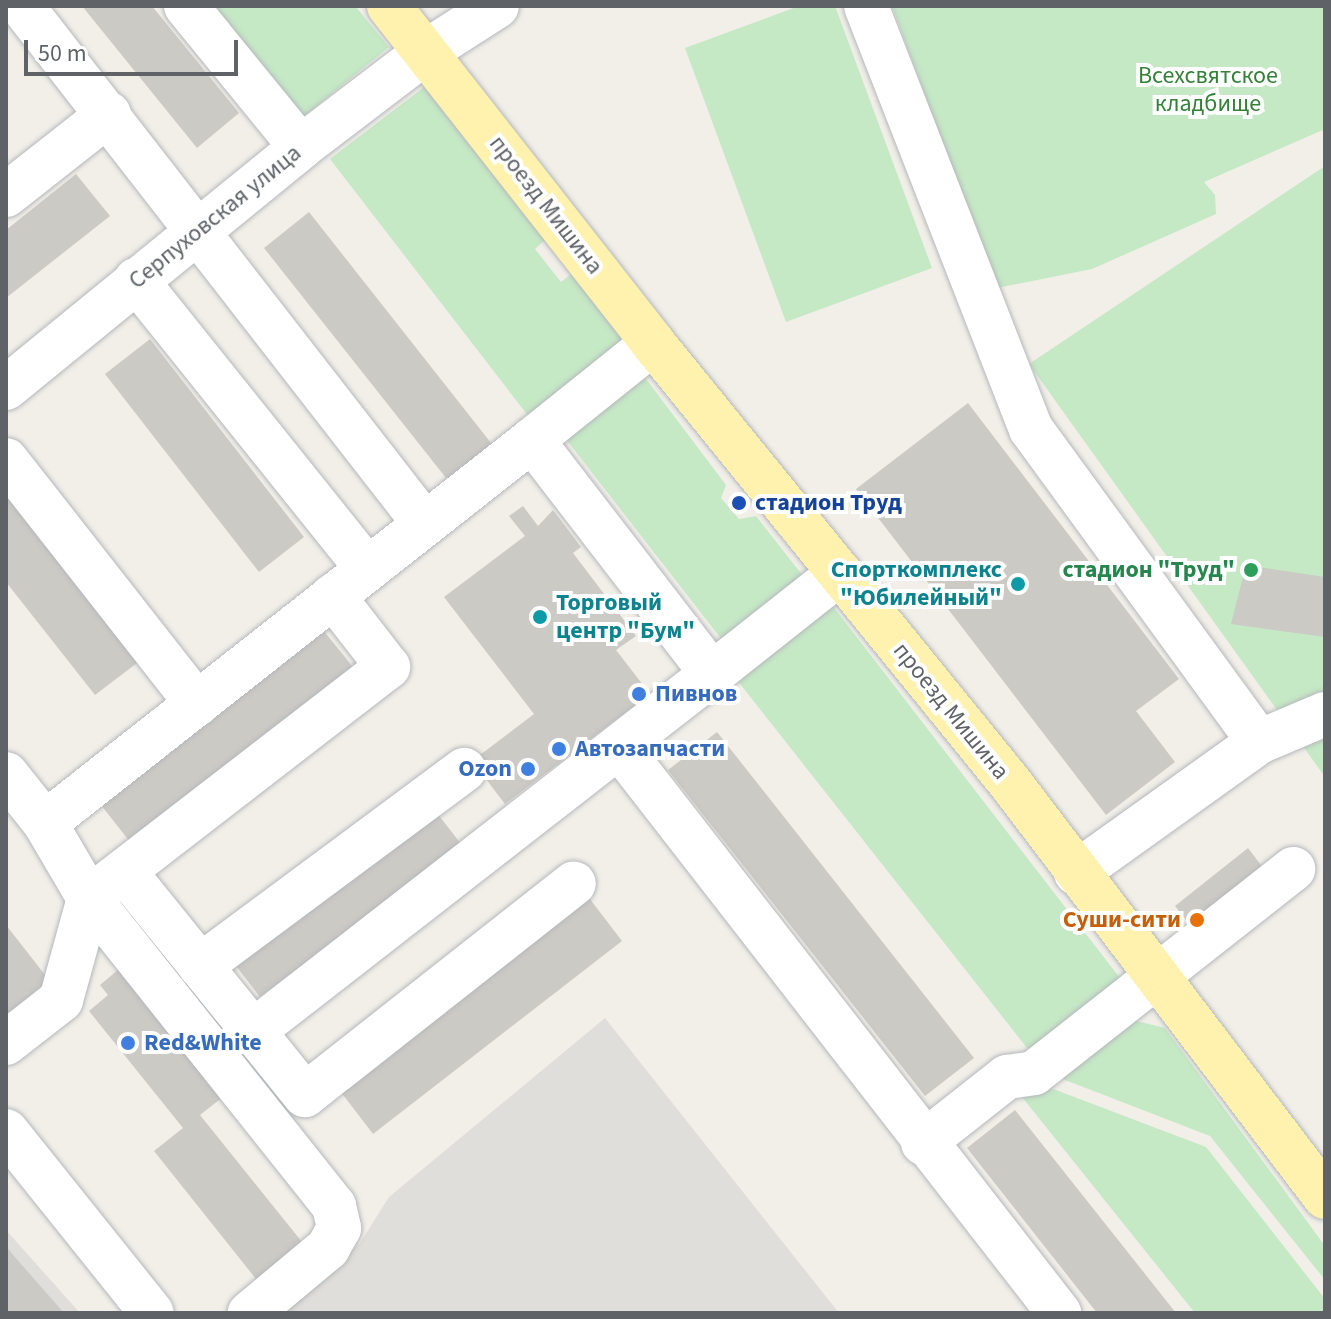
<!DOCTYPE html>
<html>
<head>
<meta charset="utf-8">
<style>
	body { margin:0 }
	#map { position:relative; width:1331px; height:1319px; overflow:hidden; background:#f1efe8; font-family:"Source Sans 3",sans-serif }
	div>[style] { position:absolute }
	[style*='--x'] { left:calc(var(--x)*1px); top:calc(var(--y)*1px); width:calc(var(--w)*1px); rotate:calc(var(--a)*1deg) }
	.industrial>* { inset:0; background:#e0deda }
	.green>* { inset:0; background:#c5e8c5 }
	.building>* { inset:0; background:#cccac5 }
	.roads { filter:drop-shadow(0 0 2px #b5b8bc) drop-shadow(0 0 2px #b5b8bc) }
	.minor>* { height:44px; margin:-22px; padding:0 22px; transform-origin:22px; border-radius:22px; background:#fff }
	.major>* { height:44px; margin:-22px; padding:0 22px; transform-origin:22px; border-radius:22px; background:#fff2af }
	.dots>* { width:22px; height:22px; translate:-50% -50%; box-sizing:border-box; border:4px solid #fff; border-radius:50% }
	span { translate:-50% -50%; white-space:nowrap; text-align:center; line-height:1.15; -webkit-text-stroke:8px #fff; paint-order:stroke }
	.park-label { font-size:24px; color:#348238 }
	.street-label { font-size:24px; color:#5f6368 }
	.transit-label { font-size:24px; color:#164399; font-weight:700 }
	.left { translate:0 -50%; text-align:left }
	.culture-label { font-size:24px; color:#0d838f; font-weight:700 }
	.right { translate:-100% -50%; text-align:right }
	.leisure-label { font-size:24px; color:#27864d; font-weight:700 }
	.shop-label { font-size:24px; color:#366cbe; font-weight:700 }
	.food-label { font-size:24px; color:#c56008; font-weight:700 }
	.frame { position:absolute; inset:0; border:8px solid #5f6368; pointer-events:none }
	.scale { position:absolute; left:24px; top:40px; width:214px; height:36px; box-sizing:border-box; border:4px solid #5f6368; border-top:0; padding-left:10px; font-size:24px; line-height:28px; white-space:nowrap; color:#5f6368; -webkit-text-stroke:6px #fff; paint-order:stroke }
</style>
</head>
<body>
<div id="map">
	<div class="industrial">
		<div style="clip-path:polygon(605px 1018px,839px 1313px,277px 1313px,360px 1243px,389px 1197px)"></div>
		<div style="clip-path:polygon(6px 1230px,80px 1313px,6px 1313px)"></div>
	</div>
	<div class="green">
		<div style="clip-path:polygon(210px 6px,355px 6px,389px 47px,302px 118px)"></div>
		<div style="clip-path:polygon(799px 6px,835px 6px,932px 268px,786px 322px,685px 48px)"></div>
		<div style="clip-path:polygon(892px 6px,1325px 6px,1325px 129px,1204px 182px,1215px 195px,1216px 214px,1092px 269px,997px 288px)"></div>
		<div style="clip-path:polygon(428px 84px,547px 238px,535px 249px,561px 282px,574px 272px,628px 341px,529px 417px,330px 159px)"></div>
		<div style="clip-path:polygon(1325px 166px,1325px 777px,1029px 364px)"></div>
		<div style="clip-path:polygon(643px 375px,726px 485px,721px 498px,739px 519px,756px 516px,807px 581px,726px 645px,562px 434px)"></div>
		<div style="clip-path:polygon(828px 600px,1123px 982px,1031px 1053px,733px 675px)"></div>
		<div style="clip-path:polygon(1120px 1017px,1165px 1028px,1325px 1246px,1325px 1280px,1210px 1136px,1060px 1078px)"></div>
		<div style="clip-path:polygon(1048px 1087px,1206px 1147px,1325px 1299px,1325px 1313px,1195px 1313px,1022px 1097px)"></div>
	</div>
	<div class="building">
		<div style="clip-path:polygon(82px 6px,152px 6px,239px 113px,197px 148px)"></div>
		<div style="clip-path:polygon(76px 174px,110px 216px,6px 298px,6px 230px)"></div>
		<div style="clip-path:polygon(309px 212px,495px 448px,450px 483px,264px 248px)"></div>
		<div style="clip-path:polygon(150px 339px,304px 537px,259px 572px,105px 374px)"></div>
		<div style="clip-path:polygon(968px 403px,1179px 679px,1136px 711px,1175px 762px,1106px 815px,856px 489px)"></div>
		<div style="clip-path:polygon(6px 488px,141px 660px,95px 695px,6px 582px)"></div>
		<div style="clip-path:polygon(523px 506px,538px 526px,553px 510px,581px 547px,573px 553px,636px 636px,616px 650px,650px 694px,505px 804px,472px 761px,534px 714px,444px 597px,525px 536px,509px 516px)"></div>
		<div style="clip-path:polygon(1246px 565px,1325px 577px,1325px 637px,1231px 624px)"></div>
		<div style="clip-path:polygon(323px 630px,357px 672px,134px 847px,101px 805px)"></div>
		<div style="clip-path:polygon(717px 732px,974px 1058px,925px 1096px,668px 770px)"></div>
		<div style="clip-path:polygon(430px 804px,461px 844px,260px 997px,229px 957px)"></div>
		<div style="clip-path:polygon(1248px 848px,1274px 882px,1201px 939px,1175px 906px)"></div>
		<div style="clip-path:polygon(583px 890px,622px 941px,373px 1134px,334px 1083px)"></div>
		<div style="clip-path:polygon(6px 925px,49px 980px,6px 1015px)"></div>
		<div style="clip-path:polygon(125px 964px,228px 1093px,200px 1115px,302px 1242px,256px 1279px,154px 1151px,183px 1128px,89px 1011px,108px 995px,100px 985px)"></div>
		<div style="clip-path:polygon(1015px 1110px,1176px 1313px,1097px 1313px,967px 1148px)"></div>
		<div style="clip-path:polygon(6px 1246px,14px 1256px,64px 1313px,6px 1313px)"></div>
	</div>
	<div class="roads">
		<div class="minor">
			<div style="--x:22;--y:6;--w:655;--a:52.13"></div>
			<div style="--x:186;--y:6;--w:182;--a:50.8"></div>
			<div style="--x:866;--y:6;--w:454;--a:68.7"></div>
			<div style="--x:1031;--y:429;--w:387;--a:53.9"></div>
			<div style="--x:1259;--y:742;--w:72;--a:-23"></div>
			<div style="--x:6;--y:195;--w:131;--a:-38.2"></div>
			<div style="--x:136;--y:280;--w:369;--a:51.3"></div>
			<div style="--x:653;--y:343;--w:155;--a:141.3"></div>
			<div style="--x:532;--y:440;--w:295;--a:52.4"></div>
			<div style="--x:712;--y:674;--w:163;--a:-38.3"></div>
			<div style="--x:6;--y:388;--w:381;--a:-39.2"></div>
			<div style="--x:301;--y:147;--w:158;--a:-37.3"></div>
			<div style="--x:427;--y:51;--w:83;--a:-32.7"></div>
			<div style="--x:6;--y:460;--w:310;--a:51.9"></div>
			<div style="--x:620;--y:748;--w:716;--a:52.15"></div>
			<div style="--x:6;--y:774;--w:63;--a:51.5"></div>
			<div style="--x:45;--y:823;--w:87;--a:59.6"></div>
			<div style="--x:89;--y:898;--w:394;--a:51.5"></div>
			<div style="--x:334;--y:1206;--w:23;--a:77"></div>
			<div style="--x:339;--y:1228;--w:23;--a:119"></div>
			<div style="--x:328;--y:1248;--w:102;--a:140.2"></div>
			<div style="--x:45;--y:823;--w:620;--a:-38.18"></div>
			<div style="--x:124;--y:871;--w:288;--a:51.1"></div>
			<div style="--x:305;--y:1095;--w:342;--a:-38.2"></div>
			<div style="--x:1076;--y:873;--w:225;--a:-35.6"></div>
			<div style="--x:200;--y:966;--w:329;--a:-36.6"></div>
			<div style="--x:252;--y:1032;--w:583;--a:-37.89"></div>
			<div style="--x:6;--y:1043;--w:70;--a:-38"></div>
			<div style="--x:61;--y:1000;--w:106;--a:-74.6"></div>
			<div style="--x:89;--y:898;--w:378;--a:-37.7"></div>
			<div style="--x:388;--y:667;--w:90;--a:-127.8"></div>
			<div style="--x:6;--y:1131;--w:233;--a:51.3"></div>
			<div style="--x:923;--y:1143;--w:107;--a:-38.2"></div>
			<div style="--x:1007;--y:1077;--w:27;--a:-8"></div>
			<div style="--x:1034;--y:1073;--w:330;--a:-38.2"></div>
		</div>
		<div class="major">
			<div style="--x:389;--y:6;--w:428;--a:51.9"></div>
			<div style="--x:653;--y:343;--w:568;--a:50.93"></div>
			<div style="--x:1011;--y:784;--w:519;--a:52.75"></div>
		</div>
	</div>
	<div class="dots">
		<div style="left:739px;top:503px;background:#1a4fb4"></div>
		<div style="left:1251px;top:570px;background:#2e9e5b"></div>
		<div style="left:1018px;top:584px;background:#0f9aa8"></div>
		<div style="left:540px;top:617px;background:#0f9aa8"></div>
		<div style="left:639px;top:694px;background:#3f7fe0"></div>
		<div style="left:559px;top:749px;background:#3f7fe0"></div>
		<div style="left:528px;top:769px;background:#3f7fe0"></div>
		<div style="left:1197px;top:920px;background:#e8710a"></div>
		<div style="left:128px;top:1043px;background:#3f7fe0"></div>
	</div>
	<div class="park-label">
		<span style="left:1208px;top:90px">Всехсвятское<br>кладбище</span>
	</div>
	<div class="street-label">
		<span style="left:546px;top:205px;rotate:52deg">проезд Мишина</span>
		<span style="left:215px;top:217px;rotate:-39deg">Серпуховская улица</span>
		<span style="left:951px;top:711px;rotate:51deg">проезд Мишина</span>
	</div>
	<div class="transit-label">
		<span class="left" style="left:755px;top:503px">стадион Труд</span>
	</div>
	<div class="culture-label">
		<span class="right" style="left:1002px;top:584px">Спорткомплекс<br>"Юбилейный"</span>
		<span class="left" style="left:556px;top:617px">Торговый<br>центр "Бум"</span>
	</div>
	<div class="leisure-label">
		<span class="right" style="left:1235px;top:570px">стадион "Труд"</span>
	</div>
	<div class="shop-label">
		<span class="left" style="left:655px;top:694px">Пивнов</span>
		<span class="left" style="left:575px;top:749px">Автозапчасти</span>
		<span class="right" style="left:512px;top:769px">Ozon</span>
		<span class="left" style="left:144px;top:1043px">Red&amp;White</span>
	</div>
	<div class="food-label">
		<span class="right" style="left:1181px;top:920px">Суши-сити</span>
	</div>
	<div class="frame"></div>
	<div class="scale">50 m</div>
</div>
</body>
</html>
